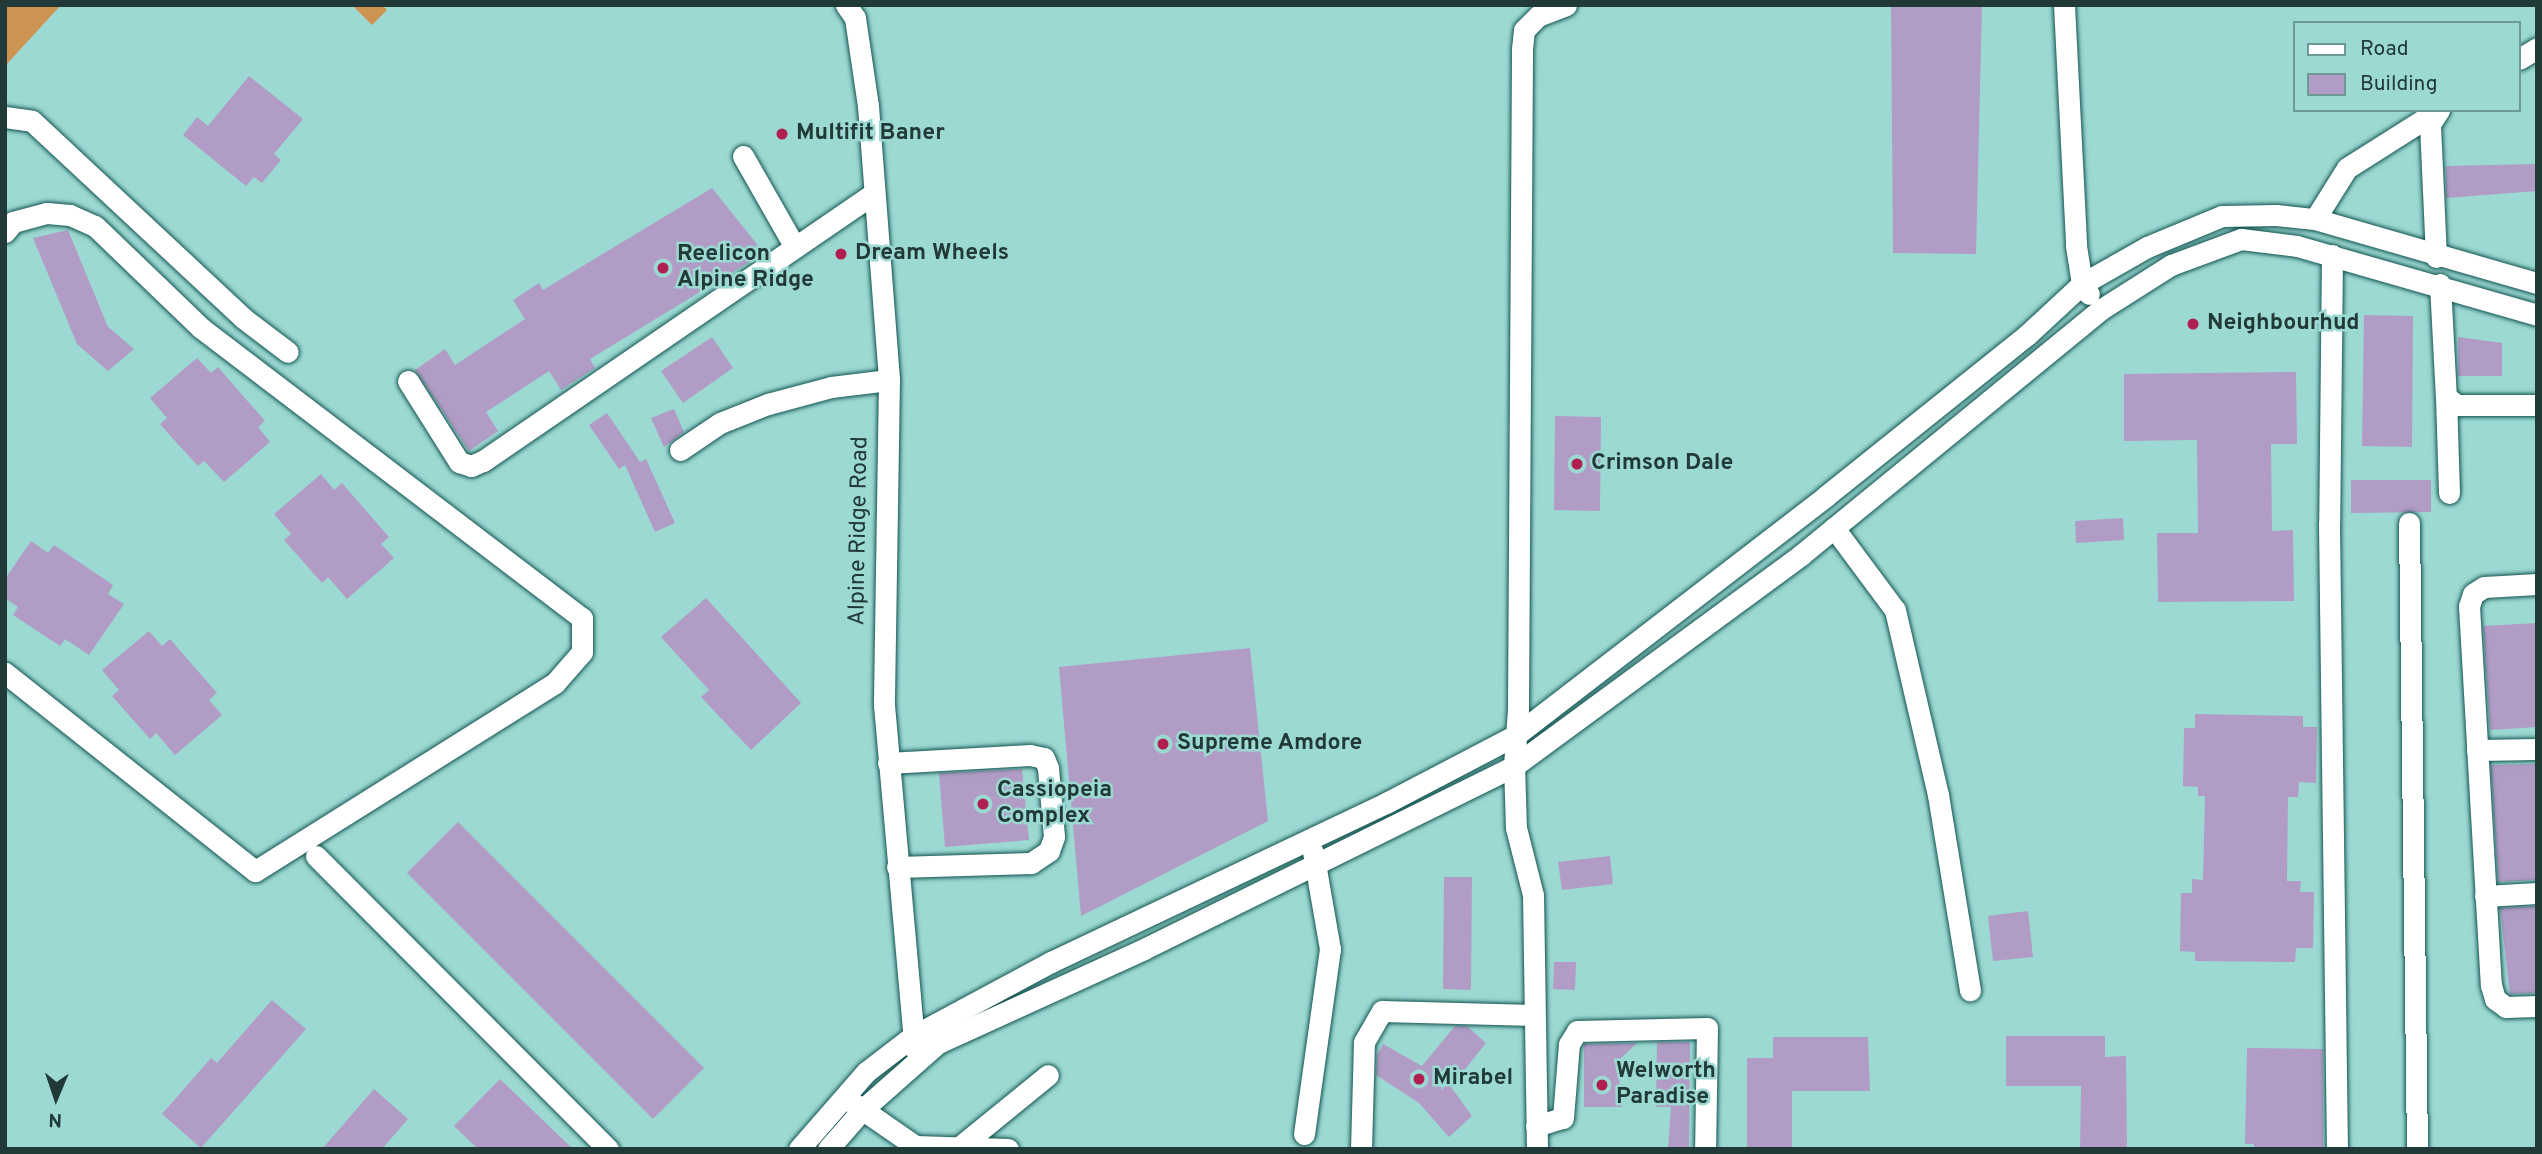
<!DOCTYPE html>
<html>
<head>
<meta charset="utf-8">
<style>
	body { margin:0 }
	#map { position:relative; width:2542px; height:1154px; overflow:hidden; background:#9cd9d3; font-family:Overpass,sans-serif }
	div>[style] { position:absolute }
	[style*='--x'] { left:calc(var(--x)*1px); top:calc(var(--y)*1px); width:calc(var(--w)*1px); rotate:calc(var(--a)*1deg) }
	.green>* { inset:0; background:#cd9351 }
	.building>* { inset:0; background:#b19cc5 }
	.roads { filter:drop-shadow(0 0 2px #135450) drop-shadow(0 0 2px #135450) }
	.minor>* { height:21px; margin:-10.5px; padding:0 10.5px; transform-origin:10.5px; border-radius:10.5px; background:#fff }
	.dots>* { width:19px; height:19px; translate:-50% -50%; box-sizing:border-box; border:4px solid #9cd9d3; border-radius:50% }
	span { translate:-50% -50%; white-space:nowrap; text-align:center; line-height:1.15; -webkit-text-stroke:5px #9cd9d3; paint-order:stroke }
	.poi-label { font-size:23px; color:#213a38; font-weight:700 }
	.left { translate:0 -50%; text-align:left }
	.street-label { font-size:23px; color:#213a38 }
	.frame { position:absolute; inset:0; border:7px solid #213a38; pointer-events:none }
	.legend { position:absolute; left:2293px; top:21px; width:228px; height:91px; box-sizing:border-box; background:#9cd9d3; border:2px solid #6b9995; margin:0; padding:9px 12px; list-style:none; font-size:21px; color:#213a38 }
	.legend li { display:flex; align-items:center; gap:14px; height:35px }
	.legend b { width:35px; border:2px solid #6b9995 }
	.north { position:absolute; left:21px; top:1063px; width:70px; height:70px; -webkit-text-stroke:5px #9cd9d3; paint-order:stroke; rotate:182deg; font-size:19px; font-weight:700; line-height:28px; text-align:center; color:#213a38 }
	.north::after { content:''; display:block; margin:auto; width:24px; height:32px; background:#213a38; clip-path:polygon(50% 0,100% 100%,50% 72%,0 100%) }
</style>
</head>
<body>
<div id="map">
	<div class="green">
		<div style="clip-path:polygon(5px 5px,61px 5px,5px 66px)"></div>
		<div style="clip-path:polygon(352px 5px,382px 5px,387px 10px,372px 25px)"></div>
	</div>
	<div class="building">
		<div style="clip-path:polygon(1891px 5px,1982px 5px,1976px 254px,1893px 253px)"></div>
		<div style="clip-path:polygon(249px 76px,303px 119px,274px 154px,281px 160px,262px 183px,254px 177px,246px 186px,183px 135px,197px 117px,208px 126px)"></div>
		<div style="clip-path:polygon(2537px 164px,2537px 191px,2446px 198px,2446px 166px)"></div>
		<div style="clip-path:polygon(712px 188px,764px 253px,590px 359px,595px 368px,561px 390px,549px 371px,486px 412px,498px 431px,469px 451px,415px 370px,445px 349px,455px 365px,525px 319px,513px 300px,539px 283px,543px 290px)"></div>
		<div style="clip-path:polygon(68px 230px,108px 327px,134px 349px,108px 371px,77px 344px,33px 238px)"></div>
		<div style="clip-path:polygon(2364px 315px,2413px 316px,2412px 447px,2362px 446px)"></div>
		<div style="clip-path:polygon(712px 337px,733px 368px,683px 403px,661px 371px)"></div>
		<div style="clip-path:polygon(2458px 337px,2502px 343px,2502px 376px,2458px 376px)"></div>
		<div style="clip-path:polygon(197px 358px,211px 373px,218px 367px,265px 421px,258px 427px,270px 442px,224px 482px,204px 461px,198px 466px,175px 441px,160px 424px,167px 418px,150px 398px)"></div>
		<div style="clip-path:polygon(2296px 372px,2297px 444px,2271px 444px,2272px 531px,2293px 530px,2294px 601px,2158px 602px,2157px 533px,2198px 533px,2197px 440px,2124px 441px,2124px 374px)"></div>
		<div style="clip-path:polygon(674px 409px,684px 432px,664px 447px,651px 418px)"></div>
		<div style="clip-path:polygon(607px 413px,640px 462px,646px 459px,675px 523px,655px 532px,625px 465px,619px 469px,589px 425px)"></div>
		<div style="clip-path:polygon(1555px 416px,1601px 417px,1600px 511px,1554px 510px)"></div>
		<div style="clip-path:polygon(321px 474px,334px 490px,342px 483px,362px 506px,389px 537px,381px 544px,394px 558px,347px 599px,328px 577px,322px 583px,284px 540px,291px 534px,274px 514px)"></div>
		<div style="clip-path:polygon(2351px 480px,2431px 480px,2431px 512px,2351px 513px)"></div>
		<div style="clip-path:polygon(2123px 518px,2124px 540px,2076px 543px,2075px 521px)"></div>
		<div style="clip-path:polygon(31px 541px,48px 553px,54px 545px,113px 585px,108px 594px,124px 604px,89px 655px,65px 639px,60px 646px,13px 615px,18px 607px,5px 598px,5px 579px)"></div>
		<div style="clip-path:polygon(706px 598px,801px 703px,751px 750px,701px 697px,709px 690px,661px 637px)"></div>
		<div style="clip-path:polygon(2537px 623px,2537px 727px,2490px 730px,2483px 626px)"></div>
		<div style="clip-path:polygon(149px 631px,162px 646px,170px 639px,217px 693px,209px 700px,222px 715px,175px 755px,156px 733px,150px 739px,112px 696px,119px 690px,102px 670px)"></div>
		<div style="clip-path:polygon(1250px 648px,1268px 821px,1081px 916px,1059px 667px)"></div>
		<div style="clip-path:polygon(2195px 714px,2303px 716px,2303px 727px,2317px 727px,2316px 783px,2299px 782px,2298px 797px,2288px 797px,2287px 881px,2301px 881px,2300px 892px,2314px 892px,2313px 948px,2296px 948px,2295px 962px,2195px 961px,2195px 952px,2180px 951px,2181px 893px,2192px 893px,2192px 879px,2203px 880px,2205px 796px,2198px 796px,2198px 787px,2183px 786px,2184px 728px,2195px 728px)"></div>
		<div style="clip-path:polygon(2537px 764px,2537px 880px,2498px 882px,2491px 765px)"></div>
		<div style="clip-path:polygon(1022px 769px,1029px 840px,945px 847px,939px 773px)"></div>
		<div style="clip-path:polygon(458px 822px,704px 1068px,653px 1119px,407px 873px)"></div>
		<div style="clip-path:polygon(1610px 856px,1613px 884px,1562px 890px,1558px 862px)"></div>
		<div style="clip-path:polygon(1444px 877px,1472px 877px,1471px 990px,1443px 989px)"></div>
		<div style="clip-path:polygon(2537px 906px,2537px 993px,2510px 994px,2500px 908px)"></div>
		<div style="clip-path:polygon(2028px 911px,2033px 957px,1993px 961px,1988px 916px)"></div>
		<div style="clip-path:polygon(1554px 962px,1576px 962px,1575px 990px,1553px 989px)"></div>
		<div style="clip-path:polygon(272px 1000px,306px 1029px,201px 1148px,162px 1114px,211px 1058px,217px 1063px)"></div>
		<div style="clip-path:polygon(1455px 1026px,1467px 1026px,1486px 1043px,1451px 1087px,1472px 1116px,1449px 1137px,1419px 1103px,1376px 1075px,1377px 1055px,1383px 1044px,1422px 1066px)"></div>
		<div style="clip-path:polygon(2006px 1036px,2105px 1036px,2105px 1057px,2126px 1056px,2127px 1149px,2080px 1149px,2081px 1086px,2006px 1086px)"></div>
		<div style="clip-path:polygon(1773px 1037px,1868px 1037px,1870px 1091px,1792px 1091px,1792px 1149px,1747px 1149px,1747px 1058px,1773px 1058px)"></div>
		<div style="clip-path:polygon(1657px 1042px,1690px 1042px,1689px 1149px,1668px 1149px,1671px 1107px,1656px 1107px)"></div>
		<div style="clip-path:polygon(1637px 1043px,1617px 1062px,1622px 1107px,1584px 1107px,1584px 1044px)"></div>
		<div style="clip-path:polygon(2247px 1048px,2323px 1049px,2323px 1149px,2254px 1149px,2254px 1144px,2245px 1144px)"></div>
		<div style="clip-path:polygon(500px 1079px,573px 1149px,478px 1149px,454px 1126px)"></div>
		<div style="clip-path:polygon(374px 1089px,408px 1119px,382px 1149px,322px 1149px)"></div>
	</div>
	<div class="roads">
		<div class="minor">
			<div style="--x:846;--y:5;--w:16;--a:55"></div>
			<div style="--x:855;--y:18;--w:89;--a:81.6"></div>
			<div style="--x:868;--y:106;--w:275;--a:85.6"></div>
			<div style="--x:889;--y:380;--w:325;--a:90.9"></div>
			<div style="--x:884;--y:705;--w:345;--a:84.9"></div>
			<div style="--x:2064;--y:5;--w:241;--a:87.1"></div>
			<div style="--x:2076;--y:246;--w:38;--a:81"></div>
			<div style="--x:2082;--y:284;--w:12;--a:55"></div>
			<div style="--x:2519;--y:59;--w:21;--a:-31"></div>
			<div style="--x:5;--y:117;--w:27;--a:8"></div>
			<div style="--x:32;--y:121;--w:289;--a:43"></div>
			<div style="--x:243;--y:318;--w:56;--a:37.1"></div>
			<div style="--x:743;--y:156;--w:105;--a:60.3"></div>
			<div style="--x:2315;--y:219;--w:60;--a:-57.9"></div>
			<div style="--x:2347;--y:168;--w:103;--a:-32.3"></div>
			<div style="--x:5;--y:232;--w:13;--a:-51"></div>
			<div style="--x:13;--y:222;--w:35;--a:-15"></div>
			<div style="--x:47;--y:213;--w:23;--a:5"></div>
			<div style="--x:70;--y:215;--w:27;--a:24"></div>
			<div style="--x:95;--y:226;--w:147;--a:43.9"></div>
			<div style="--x:201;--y:328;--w:479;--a:37.3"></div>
			<div style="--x:582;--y:618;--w:34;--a:90"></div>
			<div style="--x:582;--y:652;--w:41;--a:131.1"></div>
			<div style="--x:555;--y:683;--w:354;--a:147.9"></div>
			<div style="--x:255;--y:871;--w:319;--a:-141.6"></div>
			<div style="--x:2332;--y:255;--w:269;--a:90.6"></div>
			<div style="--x:2329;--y:524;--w:625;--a:89.27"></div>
			<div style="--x:2436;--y:257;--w:133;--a:-92.6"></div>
			<div style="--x:2430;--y:124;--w:17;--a:-57"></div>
			<div style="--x:2440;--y:284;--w:113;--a:87"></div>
			<div style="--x:2446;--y:397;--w:14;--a:36"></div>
			<div style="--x:2457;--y:405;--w:80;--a:0"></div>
			<div style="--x:408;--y:381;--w:96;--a:57.8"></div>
			<div style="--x:459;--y:462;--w:13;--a:18"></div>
			<div style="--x:471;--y:466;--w:13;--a:-23"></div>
			<div style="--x:483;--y:461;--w:473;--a:-34.4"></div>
			<div style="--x:2446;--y:397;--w:96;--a:88.2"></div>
			<div style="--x:680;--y:450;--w:48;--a:-34"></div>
			<div style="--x:720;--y:423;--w:52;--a:-21.6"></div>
			<div style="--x:768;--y:404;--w:65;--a:-15.1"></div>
			<div style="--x:831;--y:387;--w:58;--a:-6.9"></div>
			<div style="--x:2409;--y:523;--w:626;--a:89.27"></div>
			<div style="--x:1834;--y:528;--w:102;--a:53.4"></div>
			<div style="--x:1895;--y:610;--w:190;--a:76.9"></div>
			<div style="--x:1938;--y:795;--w:198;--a:80.7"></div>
			<div style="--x:2537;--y:584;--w:53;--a:176.8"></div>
			<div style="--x:2484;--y:587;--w:13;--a:148"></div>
			<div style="--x:2473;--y:594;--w:13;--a:108"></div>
			<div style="--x:2469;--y:606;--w:380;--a:86.7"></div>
			<div style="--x:2491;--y:985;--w:15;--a:74"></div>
			<div style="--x:2495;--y:999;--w:14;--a:36"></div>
			<div style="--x:2506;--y:1007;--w:31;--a:-2"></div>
			<div style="--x:2477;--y:750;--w:60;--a:-1"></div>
			<div style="--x:888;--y:763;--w:142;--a:-3.2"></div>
			<div style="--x:1030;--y:755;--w:14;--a:12"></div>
			<div style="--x:1044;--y:758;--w:11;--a:68"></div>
			<div style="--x:1048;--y:768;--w:69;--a:85"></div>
			<div style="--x:1054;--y:837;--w:15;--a:110"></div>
			<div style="--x:1049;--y:851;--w:22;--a:146"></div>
			<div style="--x:1031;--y:863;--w:134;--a:178.3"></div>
			<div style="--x:316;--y:856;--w:414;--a:45.1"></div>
			<div style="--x:2485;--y:896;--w:52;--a:-3.3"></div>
			<div style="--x:853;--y:1103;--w:75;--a:34.7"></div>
			<div style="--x:915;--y:1146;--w:93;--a:1.8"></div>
			<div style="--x:1536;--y:1126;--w:28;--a:-17"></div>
			<div style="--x:1563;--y:1118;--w:74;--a:-85.4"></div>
			<div style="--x:1569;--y:1044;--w:15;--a:-58"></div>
			<div style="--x:1577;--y:1031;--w:130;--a:-1.3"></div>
			<div style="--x:1707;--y:1028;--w:121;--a:90.9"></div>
			<div style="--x:1304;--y:1134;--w:187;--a:-82"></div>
			<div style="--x:1330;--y:949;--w:98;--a:-99.9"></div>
			<div style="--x:799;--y:1149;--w:102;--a:-49"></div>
			<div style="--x:866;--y:1072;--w:59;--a:-37.5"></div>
			<div style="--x:913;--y:1036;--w:157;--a:-28.2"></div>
			<div style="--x:1051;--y:962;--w:371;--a:-25.4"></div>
			<div style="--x:1386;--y:803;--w:147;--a:-27.6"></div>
			<div style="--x:1516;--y:735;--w:391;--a:-37.6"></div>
			<div style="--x:1826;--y:496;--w:258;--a:-38.7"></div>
			<div style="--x:2027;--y:335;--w:75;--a:-42.8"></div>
			<div style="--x:2082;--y:284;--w:75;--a:-29.6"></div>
			<div style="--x:2147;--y:247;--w:81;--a:-22.5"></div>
			<div style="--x:2222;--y:216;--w:54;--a:-1.1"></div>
			<div style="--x:2276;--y:215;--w:39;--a:6"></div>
			<div style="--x:2315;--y:219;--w:231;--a:16.1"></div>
			<div style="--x:828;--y:1149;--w:52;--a:-48.9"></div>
			<div style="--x:862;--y:1110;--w:101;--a:-41.4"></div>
			<div style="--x:938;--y:1043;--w:226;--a:-24.5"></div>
			<div style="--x:1144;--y:949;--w:413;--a:-26.3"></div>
			<div style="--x:1514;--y:766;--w:356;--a:-36.3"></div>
			<div style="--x:1801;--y:555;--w:387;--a:-39.3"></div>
			<div style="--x:2100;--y:310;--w:84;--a:-32.4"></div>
			<div style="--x:2171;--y:265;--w:75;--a:-20.4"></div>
			<div style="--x:2241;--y:239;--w:56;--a:7.1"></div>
			<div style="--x:2297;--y:246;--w:250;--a:16"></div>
			<div style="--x:957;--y:1149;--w:117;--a:-39.1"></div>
			<div style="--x:1361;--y:1149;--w:107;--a:-88.4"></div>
			<div style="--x:1364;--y:1042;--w:36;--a:-60"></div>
			<div style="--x:1382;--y:1011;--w:152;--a:1.5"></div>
			<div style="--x:1537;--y:1149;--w:254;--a:-90.9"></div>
			<div style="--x:1533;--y:895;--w:69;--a:-104.2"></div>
			<div style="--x:1516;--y:828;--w:62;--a:-91.8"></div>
			<div style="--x:1514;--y:766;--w:57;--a:-86"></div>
			<div style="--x:1518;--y:709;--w:660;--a:-89.65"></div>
			<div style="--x:1522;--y:49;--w:19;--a:-84"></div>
			<div style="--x:1524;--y:30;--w:20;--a:-45"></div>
			<div style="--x:1538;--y:16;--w:30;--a:-21"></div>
		</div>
	</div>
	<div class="dots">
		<div style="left:782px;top:134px;background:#b01f4f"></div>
		<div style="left:841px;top:254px;background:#b01f4f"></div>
		<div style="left:663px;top:268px;background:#b01f4f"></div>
		<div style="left:2193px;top:324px;background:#b01f4f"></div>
		<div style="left:1577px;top:464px;background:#b01f4f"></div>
		<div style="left:1163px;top:744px;background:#b01f4f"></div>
		<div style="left:983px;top:804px;background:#b01f4f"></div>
		<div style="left:1419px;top:1079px;background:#b01f4f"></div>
		<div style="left:1602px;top:1085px;background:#b01f4f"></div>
	</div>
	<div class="poi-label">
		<span class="left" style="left:796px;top:134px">Multifit Baner</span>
		<span class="left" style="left:855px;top:254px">Dream Wheels</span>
		<span class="left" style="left:677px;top:268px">Reelicon<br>Alpine Ridge</span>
		<span class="left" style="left:2207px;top:324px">Neighbourhud</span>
		<span class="left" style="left:1591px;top:464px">Crimson Dale</span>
		<span class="left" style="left:1177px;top:744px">Supreme Amdore</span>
		<span class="left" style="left:997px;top:804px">Cassiopeia<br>Complex</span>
		<span class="left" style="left:1616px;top:1085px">Welworth<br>Paradise</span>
		<span class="left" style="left:1433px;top:1079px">Mirabel</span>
	</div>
	<div class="street-label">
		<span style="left:860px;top:531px;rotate:-89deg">Alpine Ridge Road</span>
	</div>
	<div class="frame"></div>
	<ul class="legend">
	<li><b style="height:9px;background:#fff"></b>Road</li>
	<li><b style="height:19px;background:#b19cc5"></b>Building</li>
	</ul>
	<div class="north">N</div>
</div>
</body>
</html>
